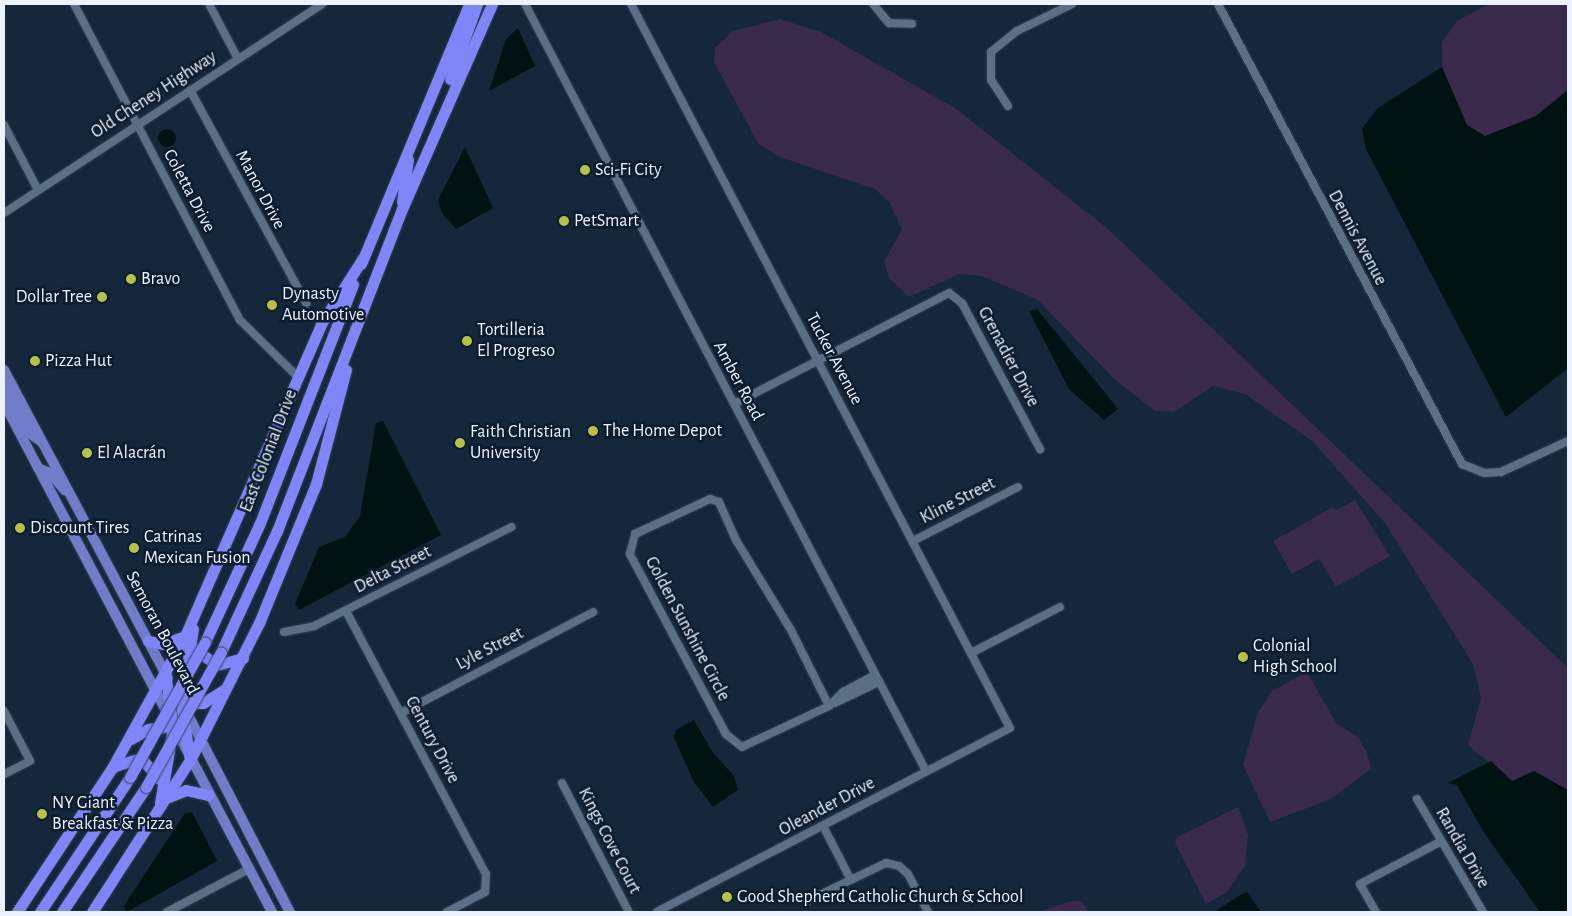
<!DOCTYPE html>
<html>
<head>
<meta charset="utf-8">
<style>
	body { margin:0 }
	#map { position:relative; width:1572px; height:916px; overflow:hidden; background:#15273a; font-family:"Alegreya Sans",sans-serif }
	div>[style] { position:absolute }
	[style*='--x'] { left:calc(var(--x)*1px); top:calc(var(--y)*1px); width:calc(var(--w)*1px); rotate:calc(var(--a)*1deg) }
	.green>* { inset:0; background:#3a2a4b }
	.water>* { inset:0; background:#001212 }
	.round { border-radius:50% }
	.roads { filter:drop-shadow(0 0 1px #354151) drop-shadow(0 0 1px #354151) }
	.minor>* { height:8px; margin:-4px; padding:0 4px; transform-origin:4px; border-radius:4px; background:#5b6f85 }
	.major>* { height:10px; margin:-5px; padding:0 5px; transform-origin:5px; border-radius:5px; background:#717dcb }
	.highway>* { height:11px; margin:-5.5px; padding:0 5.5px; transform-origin:5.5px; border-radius:5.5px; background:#8086fa }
	.bridges { filter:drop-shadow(0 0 1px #354151) drop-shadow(0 0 1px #354151) }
	.highway-bridge>* { height:11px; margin:-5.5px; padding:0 5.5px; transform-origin:5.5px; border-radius:5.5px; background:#8086fa }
	.dots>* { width:14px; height:14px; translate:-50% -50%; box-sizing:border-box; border:2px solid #0c1d2f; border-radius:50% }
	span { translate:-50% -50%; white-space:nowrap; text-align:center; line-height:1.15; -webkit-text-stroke:5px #0c1d2f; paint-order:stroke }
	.street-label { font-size:18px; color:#eaf3fe }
	.poi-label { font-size:18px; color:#eaf3fe }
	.left { translate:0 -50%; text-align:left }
	.right { translate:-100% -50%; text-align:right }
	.frame { position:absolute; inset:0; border:5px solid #eaf3fe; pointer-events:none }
</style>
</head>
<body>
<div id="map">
	<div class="green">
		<div style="clip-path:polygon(1488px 4px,1568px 4px,1568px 90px,1536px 116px,1485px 136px,1467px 125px,1442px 67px,1442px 42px,1457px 21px)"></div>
		<div style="clip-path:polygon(780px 19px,821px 32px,955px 108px,1108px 229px,1568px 668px,1568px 790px,1534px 771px,1512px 781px,1468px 745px,1481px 698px,1473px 664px,1385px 523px,1312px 441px,1245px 394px,1213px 386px,1174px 412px,1155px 411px,1114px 379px,1038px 300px,982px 276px,959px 274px,909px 297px,889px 278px,884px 261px,902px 229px,889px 202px,875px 189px,777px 156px,758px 143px,714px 62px,715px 48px,733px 31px)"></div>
		<div style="clip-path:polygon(1355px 500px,1390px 556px,1336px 587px,1319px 559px,1292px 574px,1273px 541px,1333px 507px,1336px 510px)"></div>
		<div style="clip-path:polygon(1307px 672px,1337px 724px,1357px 736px,1367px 752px,1371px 769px,1331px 799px,1270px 822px,1243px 765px,1258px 712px,1272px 691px)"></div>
		<div style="clip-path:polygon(1238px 807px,1248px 835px,1245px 866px,1227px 892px,1206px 904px,1175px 843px,1177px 837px)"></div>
		<div style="clip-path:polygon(1072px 901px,1082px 902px,1089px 912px,1038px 912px)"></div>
	</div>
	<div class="water">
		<div style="clip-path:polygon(518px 28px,535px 66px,489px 91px,506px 39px)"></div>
		<div style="clip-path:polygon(1442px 67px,1467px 125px,1485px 136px,1536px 116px,1568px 90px,1568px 368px,1506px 417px,1366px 149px,1362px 128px,1378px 108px)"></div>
		<div class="round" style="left:158px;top:129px;width:18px;height:18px"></div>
		<div style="clip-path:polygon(465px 147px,493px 208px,456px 229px,442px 213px,438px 200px)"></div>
		<div style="clip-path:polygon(1037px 309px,1118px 409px,1104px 420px,1069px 389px,1029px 311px)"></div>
		<div style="clip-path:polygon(383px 421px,441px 535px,299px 610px,295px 604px,319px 547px,345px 537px,360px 516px,376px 423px)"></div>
		<div style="clip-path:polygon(694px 720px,713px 753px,734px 776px,738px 790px,713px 807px,694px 782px,674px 738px,676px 730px)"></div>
		<div style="clip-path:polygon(1491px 761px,1512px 781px,1534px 771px,1568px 790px,1568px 912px,1540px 912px,1483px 831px,1457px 785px,1448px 783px)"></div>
		<div style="clip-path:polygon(192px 812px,217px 861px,127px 912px,124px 906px,185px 813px)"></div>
		<div style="clip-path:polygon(1247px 892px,1261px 912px,1214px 912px,1242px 894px)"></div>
	</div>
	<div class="roads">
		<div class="minor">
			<div style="--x:74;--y:4;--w:357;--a:62.3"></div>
			<div style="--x:240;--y:320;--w:81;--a:44.5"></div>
			<div style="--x:209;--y:4;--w:62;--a:62.2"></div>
			<div style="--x:525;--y:4;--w:865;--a:62.4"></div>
			<div style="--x:631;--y:4;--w:817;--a:62.37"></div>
			<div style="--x:1010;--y:728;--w:398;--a:152.5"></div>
			<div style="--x:873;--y:4;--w:25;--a:50"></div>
			<div style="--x:889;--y:23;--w:23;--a:2"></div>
			<div style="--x:1218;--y:4;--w:521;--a:62.06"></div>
			<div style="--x:1462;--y:464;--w:24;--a:22"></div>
			<div style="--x:1484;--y:473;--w:17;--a:-3"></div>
			<div style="--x:1501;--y:472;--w:74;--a:-24.8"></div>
			<div style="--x:190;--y:90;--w:243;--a:61.4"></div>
			<div style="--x:1008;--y:106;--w:31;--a:-123"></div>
			<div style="--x:991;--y:80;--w:28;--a:-90"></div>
			<div style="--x:991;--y:52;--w:33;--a:-39"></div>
			<div style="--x:1017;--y:31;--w:61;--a:-26.1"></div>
			<div style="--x:4;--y:125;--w:73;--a:62.4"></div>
			<div style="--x:4;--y:213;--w:381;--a:-33.3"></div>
			<div style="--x:734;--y:404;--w:242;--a:-27.3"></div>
			<div style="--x:949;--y:293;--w:16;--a:38"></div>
			<div style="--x:962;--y:303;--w:166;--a:61.9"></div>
			<div style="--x:710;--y:499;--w:9;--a:18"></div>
			<div style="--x:719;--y:502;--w:42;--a:65.9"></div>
			<div style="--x:736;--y:540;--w:105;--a:58.6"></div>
			<div style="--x:791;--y:630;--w:85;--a:63.4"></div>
			<div style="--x:829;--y:706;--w:96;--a:154.8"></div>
			<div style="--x:742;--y:747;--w:21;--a:-141"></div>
			<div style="--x:726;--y:734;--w:204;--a:-118.1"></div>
			<div style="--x:630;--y:554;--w:21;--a:-76"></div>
			<div style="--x:635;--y:534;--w:83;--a:-25"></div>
			<div style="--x:913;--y:541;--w:118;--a:-27.2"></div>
			<div style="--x:346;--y:611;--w:298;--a:62"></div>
			<div style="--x:486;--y:874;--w:18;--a:93"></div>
			<div style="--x:485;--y:892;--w:43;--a:152.2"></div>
			<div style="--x:284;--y:632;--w:31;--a:-11"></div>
			<div style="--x:314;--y:626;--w:221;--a:-26.6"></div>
			<div style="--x:971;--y:653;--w:100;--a:-27.3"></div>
			<div style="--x:835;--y:703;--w:49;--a:-25.5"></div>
			<div style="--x:829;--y:706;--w:20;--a:-45"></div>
			<div style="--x:843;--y:692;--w:36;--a:-28"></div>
			<div style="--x:4;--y:711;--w:56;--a:62.5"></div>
			<div style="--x:30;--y:761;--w:29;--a:153"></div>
			<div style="--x:401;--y:713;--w:217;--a:-27.7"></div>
			<div style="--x:562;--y:783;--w:145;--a:62.6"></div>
			<div style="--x:1417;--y:799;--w:131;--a:59.7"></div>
			<div style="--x:823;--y:826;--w:59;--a:62.6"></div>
			<div style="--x:807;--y:901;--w:88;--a:-25.7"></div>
			<div style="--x:886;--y:863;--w:13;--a:13"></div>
			<div style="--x:899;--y:866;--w:12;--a:42"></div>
			<div style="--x:908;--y:874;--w:43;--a:62.2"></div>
			<div style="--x:167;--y:912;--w:93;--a:-27.7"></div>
			<div style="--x:1376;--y:912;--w:32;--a:-120"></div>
			<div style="--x:1360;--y:884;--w:90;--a:-27.7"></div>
		</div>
		<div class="major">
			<div style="--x:4;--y:370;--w:349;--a:62"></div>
			<div style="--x:4;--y:387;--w:51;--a:61.9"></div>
			<div style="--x:28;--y:432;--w:17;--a:36"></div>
			<div style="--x:4;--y:403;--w:575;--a:62.23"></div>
			<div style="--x:38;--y:468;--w:13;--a:23"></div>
			<div style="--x:50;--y:473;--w:23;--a:49"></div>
			<div style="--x:185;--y:709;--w:229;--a:62.7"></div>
		</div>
		<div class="highway">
			<div style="--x:450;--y:79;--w:80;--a:-70.2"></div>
			<div style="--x:402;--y:202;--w:43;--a:-82.1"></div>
			<div style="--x:361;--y:264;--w:282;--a:-67.4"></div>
			<div style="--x:148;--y:641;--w:15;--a:11"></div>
			<div style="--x:163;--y:644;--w:23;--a:-20"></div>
			<div style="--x:205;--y:642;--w:131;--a:-65.2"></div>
			<div style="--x:260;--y:523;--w:256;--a:-68.7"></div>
			<div style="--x:193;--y:648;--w:29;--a:35"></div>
			<div style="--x:217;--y:665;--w:27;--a:-15"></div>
			<div style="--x:221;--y:652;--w:133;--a:-65.2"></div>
			<div style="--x:277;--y:531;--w:345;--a:-68.8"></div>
			<div style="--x:402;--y:209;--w:224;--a:-66.3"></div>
			<div style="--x:184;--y:703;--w:19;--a:0"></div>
			<div style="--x:203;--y:703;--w:25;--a:-32"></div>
			<div style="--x:131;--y:739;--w:20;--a:-30"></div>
			<div style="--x:148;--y:729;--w:16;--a:-7"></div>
			<div style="--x:190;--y:760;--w:58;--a:-99"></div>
			<div style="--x:181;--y:703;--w:75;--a:-80.8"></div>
			<div style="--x:115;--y:766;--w:27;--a:-17"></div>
			<div style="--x:141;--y:758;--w:28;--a:49"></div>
			<div style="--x:169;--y:797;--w:18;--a:-22"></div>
			<div style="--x:186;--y:790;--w:23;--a:13"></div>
			<div style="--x:160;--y:803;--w:76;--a:-80.2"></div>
			<div style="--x:173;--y:728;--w:57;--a:-98.1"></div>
			<div style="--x:17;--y:912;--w:173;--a:-56.6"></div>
			<div style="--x:112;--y:768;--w:151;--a:-61.1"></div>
			<div style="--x:185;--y:636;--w:340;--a:-66.4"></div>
			<div style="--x:321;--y:324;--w:78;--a:-57.5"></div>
			<div style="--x:40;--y:912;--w:162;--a:-56.3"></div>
			<div style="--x:62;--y:912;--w:151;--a:-56.1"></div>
			<div style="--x:92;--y:912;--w:181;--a:-57.2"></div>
			<div style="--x:190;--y:760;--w:153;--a:-63.3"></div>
			<div style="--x:259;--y:623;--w:150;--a:-67.7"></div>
			<div style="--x:316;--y:484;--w:118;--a:-75.3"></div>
		</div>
	</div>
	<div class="bridges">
		<div class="highway-bridge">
			<div style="--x:130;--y:777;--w:154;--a:-60.9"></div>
			<div style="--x:146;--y:787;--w:154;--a:-60.9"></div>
		</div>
	</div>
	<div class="dots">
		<div style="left:585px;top:170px;background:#b8c147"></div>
		<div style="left:564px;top:221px;background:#b8c147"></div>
		<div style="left:131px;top:279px;background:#b8c147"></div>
		<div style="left:102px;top:297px;background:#b8c147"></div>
		<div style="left:272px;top:305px;background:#b8c147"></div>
		<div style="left:467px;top:341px;background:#b8c147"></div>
		<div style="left:35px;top:361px;background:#b8c147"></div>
		<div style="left:593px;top:431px;background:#b8c147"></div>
		<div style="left:460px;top:443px;background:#b8c147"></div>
		<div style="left:87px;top:453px;background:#b8c147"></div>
		<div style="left:20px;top:528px;background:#b8c147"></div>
		<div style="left:134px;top:548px;background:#b8c147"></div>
		<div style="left:1243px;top:657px;background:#b8c147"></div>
		<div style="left:42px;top:814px;background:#b8c147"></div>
		<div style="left:727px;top:897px;background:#b8c147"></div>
	</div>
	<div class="street-label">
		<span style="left:154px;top:95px;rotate:-33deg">Old Cheney Highway</span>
		<span style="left:260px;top:190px;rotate:62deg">Manor Drive</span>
		<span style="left:189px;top:191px;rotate:62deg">Coletta Drive</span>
		<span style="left:1357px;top:238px;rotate:62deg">Dennis Avenue</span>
		<span style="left:1008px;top:357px;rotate:62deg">Grenadier Drive</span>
		<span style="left:834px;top:359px;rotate:62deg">Tucker Avenue</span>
		<span style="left:738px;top:381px;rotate:62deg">Amber Road</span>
		<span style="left:269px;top:451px;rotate:-69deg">East Colonial Drive</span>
		<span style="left:958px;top:501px;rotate:-27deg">Kline Street</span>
		<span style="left:393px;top:570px;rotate:-27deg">Delta Street</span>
		<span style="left:687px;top:629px;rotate:62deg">Golden Sunshine Circle</span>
		<span style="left:162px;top:633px;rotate:62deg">Semoran Boulevard</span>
		<span style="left:490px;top:649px;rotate:-27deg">Lyle Street</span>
		<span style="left:432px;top:740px;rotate:62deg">Century Drive</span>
		<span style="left:827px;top:807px;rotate:-28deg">Oleander Drive</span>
		<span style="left:609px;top:841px;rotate:63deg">Kings Cove Court</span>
		<span style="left:1462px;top:848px;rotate:60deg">Randia Drive</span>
	</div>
	<div class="poi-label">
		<span class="left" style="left:595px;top:170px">Sci-Fi City</span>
		<span class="left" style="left:574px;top:221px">PetSmart</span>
		<span class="left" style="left:141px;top:279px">Bravo</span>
		<span class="left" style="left:282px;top:305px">Dynasty<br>Automotive</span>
		<span class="right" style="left:92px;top:297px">Dollar Tree</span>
		<span class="left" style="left:477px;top:341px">Tortilleria<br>El Progreso</span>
		<span class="left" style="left:45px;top:361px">Pizza Hut</span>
		<span class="left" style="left:603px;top:431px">The Home Depot</span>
		<span class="left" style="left:470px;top:443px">Faith Christian<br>University</span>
		<span class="left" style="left:97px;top:453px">El Alacrán</span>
		<span class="left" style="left:30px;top:528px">Discount Tires</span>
		<span class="left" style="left:144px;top:548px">Catrinas<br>Mexican Fusion</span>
		<span class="left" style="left:1253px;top:657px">Colonial<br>High School</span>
		<span class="left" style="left:52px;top:814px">NY Giant<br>Breakfast &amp; Pizza</span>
		<span class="left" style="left:737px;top:897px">Good Shepherd Catholic Church &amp; School</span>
	</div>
	<div class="frame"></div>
</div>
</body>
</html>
